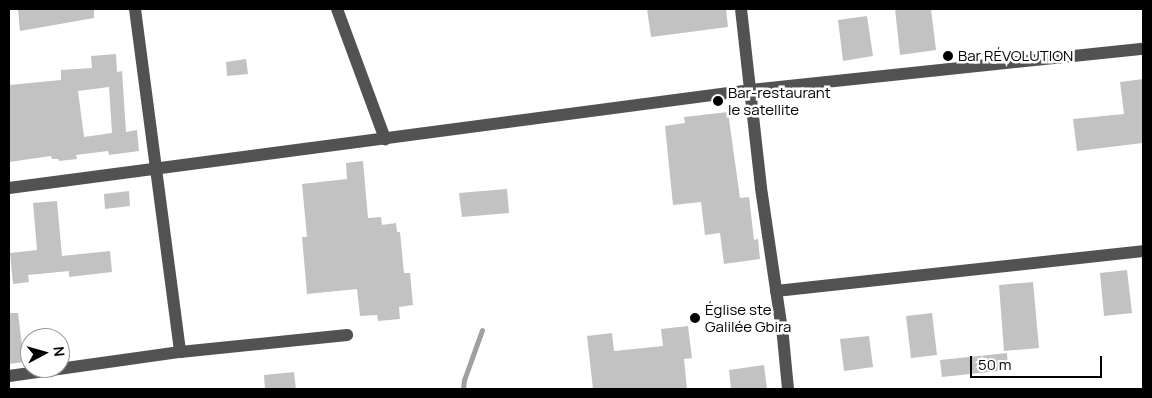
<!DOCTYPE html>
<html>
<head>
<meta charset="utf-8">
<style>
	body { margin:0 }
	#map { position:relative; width:1152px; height:398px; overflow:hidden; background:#fff; font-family:Manrope,sans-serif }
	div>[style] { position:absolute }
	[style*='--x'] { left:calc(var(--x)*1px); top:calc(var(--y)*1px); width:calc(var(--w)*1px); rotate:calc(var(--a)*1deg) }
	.stream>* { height:5px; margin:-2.5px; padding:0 2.5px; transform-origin:2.5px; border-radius:2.5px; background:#a0a0a0 }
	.building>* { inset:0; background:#c2c2c2 }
	.minor>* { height:12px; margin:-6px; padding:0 6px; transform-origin:6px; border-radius:6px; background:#525252 }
	.dots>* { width:14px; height:14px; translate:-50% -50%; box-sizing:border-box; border:2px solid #fff; border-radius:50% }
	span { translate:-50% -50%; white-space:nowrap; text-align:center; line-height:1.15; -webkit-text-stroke:5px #fff; paint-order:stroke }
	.poi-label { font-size:15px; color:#000 }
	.left { translate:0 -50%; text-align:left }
	.frame { position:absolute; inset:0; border:10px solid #000; pointer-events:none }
	.north { position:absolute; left:20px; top:328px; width:50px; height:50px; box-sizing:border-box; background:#fff; border:1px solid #999; border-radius:50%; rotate:84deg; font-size:14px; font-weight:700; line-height:20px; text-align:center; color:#000 }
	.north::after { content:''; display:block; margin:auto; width:18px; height:22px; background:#000; clip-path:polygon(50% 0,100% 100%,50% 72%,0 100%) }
	.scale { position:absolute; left:970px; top:356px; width:132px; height:22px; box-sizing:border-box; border:2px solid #000; border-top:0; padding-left:6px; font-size:15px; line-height:18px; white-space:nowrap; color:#000; -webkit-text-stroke:4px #fff; paint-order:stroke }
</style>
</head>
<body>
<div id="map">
	<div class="stream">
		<div style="--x:463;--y:389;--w:9;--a:-84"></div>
		<div style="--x:464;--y:380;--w:53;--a:-70.2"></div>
	</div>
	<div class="building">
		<div style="clip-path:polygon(18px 9px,94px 9px,94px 18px,20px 31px)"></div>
		<div style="clip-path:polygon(647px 9px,726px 9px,728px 27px,651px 37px)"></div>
		<div style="clip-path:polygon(895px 9px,931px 9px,936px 50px,900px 55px)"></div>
		<div style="clip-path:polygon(867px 16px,873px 56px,843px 61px,838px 20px)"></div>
		<div style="clip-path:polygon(evenodd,116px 54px,117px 72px,122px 71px,126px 132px,137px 130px,139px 151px,109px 155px,108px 151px,76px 155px,77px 159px,59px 161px,58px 159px,52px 159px,51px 156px,9px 162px,9px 85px,61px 80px,61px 70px,92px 68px,91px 56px,116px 54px,109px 87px,112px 133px,84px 137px,78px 91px,109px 87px)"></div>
		<div style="clip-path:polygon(246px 59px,248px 74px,227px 76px,226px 62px)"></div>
		<div style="clip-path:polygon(1143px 79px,1143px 143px,1077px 151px,1073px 119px,1124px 114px,1120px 82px)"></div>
		<div style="clip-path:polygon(728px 112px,740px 198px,749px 197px,754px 240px,758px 239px,760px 259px,724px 264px,720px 233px,705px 235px,701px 202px,673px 205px,665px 126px,685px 123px,684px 117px)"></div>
		<div style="clip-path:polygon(363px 161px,368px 218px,381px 217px,382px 225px,396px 223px,397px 232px,400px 232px,404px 273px,410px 273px,413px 305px,399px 307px,400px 319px,378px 321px,377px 315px,360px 316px,357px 289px,307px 294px,302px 237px,307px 237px,302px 184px,347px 179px,346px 163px)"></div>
		<div style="clip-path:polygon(507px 189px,509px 213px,462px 217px,459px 193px)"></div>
		<div style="clip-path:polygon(129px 191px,130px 206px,105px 209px,104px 194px)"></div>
		<div style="clip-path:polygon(57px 201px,62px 256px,110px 251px,112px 272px,69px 277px,69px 271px,28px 275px,29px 282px,13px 284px,10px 253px,37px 250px,33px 203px)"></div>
		<div style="clip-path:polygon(1127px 270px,1132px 313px,1104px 316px,1100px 273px)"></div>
		<div style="clip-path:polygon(1033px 282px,1039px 348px,1004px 351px,999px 285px)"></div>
		<div style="clip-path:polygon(9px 313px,18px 313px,24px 362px,9px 364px)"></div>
		<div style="clip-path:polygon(932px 313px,937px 355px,911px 358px,906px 316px)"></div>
		<div style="clip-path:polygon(688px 326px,692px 358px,684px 359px,687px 389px,593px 389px,587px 336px,612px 333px,614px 351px,663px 346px,661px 329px)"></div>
		<div style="clip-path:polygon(869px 336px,873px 367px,844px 371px,840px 339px)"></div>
		<div style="clip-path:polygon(1007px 353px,1008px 370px,942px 377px,940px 360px)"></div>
		<div style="clip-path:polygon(764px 365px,767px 389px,731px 389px,729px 370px)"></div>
		<div style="clip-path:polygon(294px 372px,296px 389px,265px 389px,264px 375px)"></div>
	</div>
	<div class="minor">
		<div style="--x:135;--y:9;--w:346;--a:82.5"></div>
		<div style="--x:337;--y:9;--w:139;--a:69.7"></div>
		<div style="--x:741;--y:9;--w:180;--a:83.6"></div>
		<div style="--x:761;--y:188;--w:151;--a:81.6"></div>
		<div style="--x:783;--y:337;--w:52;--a:84.5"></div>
		<div style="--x:9;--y:188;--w:747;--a:-7.53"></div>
		<div style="--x:750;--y:90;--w:395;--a:-6"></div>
		<div style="--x:776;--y:291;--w:369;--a:-6.2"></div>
		<div style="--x:9;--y:376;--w:173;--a:-8"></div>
		<div style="--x:180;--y:352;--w:168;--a:-5.8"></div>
	</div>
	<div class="dots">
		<div style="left:948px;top:56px;background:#000"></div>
		<div style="left:718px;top:101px;background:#000"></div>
		<div style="left:695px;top:318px;background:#000"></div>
	</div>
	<div class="poi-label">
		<span class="left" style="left:958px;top:56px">Bar RÉVOLUTION</span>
		<span class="left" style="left:728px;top:101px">Bar-restaurant<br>le satellite</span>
		<span class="left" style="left:705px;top:318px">Église ste<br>Galilée Gbira</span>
	</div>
	<div class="frame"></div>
	<div class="north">N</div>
	<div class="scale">50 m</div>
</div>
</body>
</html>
